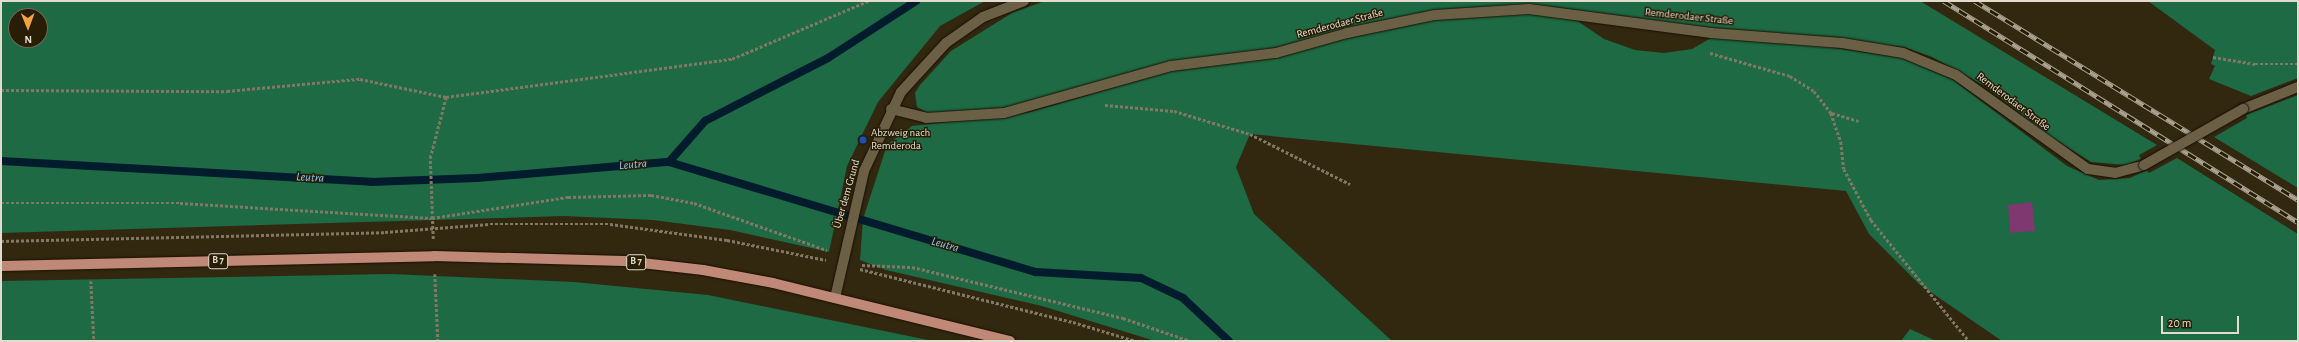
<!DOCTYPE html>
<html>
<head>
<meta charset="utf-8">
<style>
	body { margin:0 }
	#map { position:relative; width:2299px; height:342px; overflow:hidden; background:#322810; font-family:"Alegreya Sans",sans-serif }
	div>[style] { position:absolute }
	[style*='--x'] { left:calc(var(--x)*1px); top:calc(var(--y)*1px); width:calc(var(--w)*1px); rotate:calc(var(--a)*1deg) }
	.forest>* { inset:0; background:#1d6a44 }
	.stream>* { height:8px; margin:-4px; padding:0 4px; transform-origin:4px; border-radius:4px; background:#021c2e }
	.building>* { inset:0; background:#7f3970 }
	.path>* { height:2.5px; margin-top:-1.25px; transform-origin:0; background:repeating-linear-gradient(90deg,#807864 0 3px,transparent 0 5px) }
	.roads { filter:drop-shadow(0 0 1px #1a1000) drop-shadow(0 0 1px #1a1000) }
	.minor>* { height:10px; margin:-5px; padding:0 5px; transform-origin:5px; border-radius:5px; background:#6b6046 }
	.major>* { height:10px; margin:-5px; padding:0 5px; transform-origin:5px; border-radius:5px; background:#c08877 }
	.rail>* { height:4.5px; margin-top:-2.25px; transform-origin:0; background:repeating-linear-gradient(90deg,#281e06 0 9px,#aaa391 0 18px); box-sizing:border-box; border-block:1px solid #aaa391 }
	.bridges { filter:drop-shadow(0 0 1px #1a1000) drop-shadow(0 0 1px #1a1000) }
	.minor-bridge>* { height:10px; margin:-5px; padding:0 5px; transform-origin:5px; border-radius:5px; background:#6b6046 }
	.dots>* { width:11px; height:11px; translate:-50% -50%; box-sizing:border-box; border:2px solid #281e06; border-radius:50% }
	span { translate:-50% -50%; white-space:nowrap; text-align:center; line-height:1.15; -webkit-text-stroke:3px #281e06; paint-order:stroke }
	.shield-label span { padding:1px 3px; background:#281e06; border:1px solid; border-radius:3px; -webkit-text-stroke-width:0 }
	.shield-label { font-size:10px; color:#e2dcce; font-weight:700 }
	.street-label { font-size:11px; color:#e2dcce }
	.poi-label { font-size:11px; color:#e2dcce }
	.left { translate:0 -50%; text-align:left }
	.water-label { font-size:12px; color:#8cc6f6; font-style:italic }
	.frame { position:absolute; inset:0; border:2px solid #e2dcce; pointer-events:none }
	.north { position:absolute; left:8px; top:8px; width:40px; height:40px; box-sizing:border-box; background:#281e06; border:1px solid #726a56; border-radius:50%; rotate:179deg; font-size:11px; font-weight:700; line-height:16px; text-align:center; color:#e2dcce }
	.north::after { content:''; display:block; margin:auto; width:14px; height:18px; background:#f3a442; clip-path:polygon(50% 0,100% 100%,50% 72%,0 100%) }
	.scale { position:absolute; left:2161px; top:316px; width:78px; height:18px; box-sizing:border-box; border:2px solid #e2dcce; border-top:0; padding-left:5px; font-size:12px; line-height:14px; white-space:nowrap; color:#e2dcce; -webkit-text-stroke:3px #281e06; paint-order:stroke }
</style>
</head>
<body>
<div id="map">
	<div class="forest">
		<div style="clip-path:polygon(evenodd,1px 1px,985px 1px,940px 26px,878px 102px,847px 166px,829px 252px,730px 230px,653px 220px,564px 216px,1px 233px,1px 1px,16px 16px,40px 16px,40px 40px,16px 40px,16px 16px)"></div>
		<div style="clip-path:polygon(1045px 1px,1920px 1px,2157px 145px,2139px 155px,2141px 159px,2126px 165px,2091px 162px,2048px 135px,1985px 86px,1932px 57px,1904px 47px,1711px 28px,1529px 4px,1434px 11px,1345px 28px,1275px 48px,1170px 62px,1003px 108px,928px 113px,917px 107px,915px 93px,920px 85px,951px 51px,1012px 13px)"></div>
		<div style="clip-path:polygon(2148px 1px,2298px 1px,2298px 78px,2251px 96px,2209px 79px,2215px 66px,2211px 64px,2215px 50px)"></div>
		<div style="clip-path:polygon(1529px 13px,1576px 20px,1604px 39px,1635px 50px,1664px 53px,1692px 49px,1711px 38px,1808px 44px,1902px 58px,1953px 80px,2067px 166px,2099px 180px,2130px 178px,2147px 170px,2149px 173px,2177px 158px,2298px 234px,2298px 341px,2002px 341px,1919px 284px,1869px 234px,1846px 191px,1250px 134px,1236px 167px,1254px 214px,1392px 341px,1155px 341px,1042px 306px,886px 270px,860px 260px,863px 219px,887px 145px,912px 126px,1027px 113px,1172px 71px,1277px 58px,1348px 38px,1436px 20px)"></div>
		<div style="clip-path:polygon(2298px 95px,2298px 188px,2214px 137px,2247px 118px,2246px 115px)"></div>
		<div style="clip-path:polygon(391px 274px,574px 282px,708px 295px,933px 341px,1px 341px,1px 281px)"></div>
		<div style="clip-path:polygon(1910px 329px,1936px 341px,1901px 341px)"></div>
	</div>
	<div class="stream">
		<div style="--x:1;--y:161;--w:371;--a:3.2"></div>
		<div style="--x:371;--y:182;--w:106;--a:-2.2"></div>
		<div style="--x:477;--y:178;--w:193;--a:-4.8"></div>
		<div style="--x:669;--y:162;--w:383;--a:16.7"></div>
		<div style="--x:1036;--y:272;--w:105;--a:3.3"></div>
		<div style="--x:1141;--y:278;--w:47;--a:25.5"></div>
		<div style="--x:1183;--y:298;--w:63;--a:43.1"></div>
		<div style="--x:669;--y:162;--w:55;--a:-48.7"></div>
		<div style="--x:705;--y:121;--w:138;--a:-27.1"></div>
		<div style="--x:828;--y:58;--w:105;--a:-32.9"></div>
	</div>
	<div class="building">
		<div style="clip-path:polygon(2032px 202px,2035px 231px,2010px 233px,2008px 205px)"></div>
	</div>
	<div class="path">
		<div style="--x:1710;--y:53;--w:83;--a:16"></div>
		<div style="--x:1790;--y:76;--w:28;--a:32"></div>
		<div style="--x:1814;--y:91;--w:28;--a:52"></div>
		<div style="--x:1831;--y:113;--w:31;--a:71"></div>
		<div style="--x:1841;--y:142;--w:27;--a:84"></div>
		<div style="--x:1844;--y:169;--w:58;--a:62.1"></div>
		<div style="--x:1871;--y:220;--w:156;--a:51"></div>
		<div style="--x:2213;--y:57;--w:43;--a:9.5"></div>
		<div style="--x:2255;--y:64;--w:43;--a:0"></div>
		<div style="--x:1;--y:90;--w:226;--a:0.3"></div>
		<div style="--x:227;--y:91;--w:134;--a:-5.2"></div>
		<div style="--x:360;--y:79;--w:88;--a:11.8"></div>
		<div style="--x:1105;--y:105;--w:69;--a:5"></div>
		<div style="--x:1174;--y:111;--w:79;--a:16.8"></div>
		<div style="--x:1250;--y:134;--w:112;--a:26.6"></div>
		<div style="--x:1832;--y:113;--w:28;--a:17"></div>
		<div style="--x:1;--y:203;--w:179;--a:0"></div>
		<div style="--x:180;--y:203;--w:252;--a:3.4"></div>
		<div style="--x:432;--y:218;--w:138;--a:-8.8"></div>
		<div style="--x:568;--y:197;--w:83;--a:-1.4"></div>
		<div style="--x:651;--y:195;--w:44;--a:10.5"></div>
		<div style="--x:694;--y:203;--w:141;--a:19.5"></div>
		<div style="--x:433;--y:239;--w:81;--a:-92.1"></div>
		<div style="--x:430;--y:158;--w:63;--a:-75.3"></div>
		<div style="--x:446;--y:97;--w:289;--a:-7.6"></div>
		<div style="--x:732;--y:59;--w:148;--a:-23.1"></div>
		<div style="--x:1;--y:241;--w:384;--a:-1.3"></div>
		<div style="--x:385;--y:232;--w:105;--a:-4.4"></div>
		<div style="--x:490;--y:224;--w:120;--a:0"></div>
		<div style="--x:610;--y:224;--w:118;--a:7.8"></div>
		<div style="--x:727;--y:240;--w:101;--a:11.4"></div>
		<div style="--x:862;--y:265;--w:50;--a:2.3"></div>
		<div style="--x:912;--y:267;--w:217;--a:13.6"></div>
		<div style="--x:1123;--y:318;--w:71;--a:18.9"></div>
		<div style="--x:860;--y:269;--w:219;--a:14"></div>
		<div style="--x:1073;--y:322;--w:66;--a:16.8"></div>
		<div style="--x:435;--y:274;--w:67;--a:87.4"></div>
		<div style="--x:91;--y:281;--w:60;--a:87.1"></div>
	</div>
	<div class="roads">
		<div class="minor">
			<div style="--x:891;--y:109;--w:36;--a:14"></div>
			<div style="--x:926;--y:118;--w:78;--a:-3.7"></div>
			<div style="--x:1004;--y:113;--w:173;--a:-15.7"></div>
			<div style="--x:1171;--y:66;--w:106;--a:-7.1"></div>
			<div style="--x:1276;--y:53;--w:74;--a:-15.7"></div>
			<div style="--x:1347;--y:33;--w:90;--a:-11.6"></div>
			<div style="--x:1435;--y:15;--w:94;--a:-3.7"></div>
			<div style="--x:1529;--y:9;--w:184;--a:7.5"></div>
			<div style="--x:1711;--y:33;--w:131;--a:4.4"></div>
			<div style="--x:1842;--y:43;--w:62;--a:9.3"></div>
			<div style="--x:1903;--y:53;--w:57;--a:22.5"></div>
			<div style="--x:1956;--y:75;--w:162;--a:35.5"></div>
			<div style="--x:2088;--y:169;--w:27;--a:8"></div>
			<div style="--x:2115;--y:173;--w:30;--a:-15"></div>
			<div style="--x:2243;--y:109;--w:59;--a:-21.8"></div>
			<div style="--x:835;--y:298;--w:130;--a:-77.1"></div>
			<div style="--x:864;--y:171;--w:87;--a:-64.9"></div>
			<div style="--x:901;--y:92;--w:67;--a:-47.4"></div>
			<div style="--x:946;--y:43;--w:45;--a:-35.1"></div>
			<div style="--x:983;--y:17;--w:44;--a:-21.3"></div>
		</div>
		<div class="major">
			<div style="--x:1;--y:266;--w:433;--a:-1.3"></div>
			<div style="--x:434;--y:256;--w:190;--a:1.5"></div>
			<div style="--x:624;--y:261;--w:80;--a:6.5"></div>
			<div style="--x:703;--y:270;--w:71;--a:10.5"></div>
			<div style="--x:773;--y:283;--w:244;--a:13.8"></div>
		</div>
	</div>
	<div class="rail">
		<div style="--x:1944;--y:1;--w:417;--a:32"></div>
		<div style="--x:1975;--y:1;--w:379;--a:31.6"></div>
	</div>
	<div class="bridges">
		<div class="minor-bridge">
			<div style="--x:2144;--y:165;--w:114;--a:-29.5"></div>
		</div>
	</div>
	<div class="dots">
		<div style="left:863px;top:140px;background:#1a4fb4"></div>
	</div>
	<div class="shield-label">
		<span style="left:218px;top:261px">B 7</span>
		<span style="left:636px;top:262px">B 7</span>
	</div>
	<div class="street-label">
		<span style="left:1689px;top:17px;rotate:6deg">Remderodaer Straße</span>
		<span style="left:1340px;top:24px;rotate:-15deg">Remderodaer Straße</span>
		<span style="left:2013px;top:102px;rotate:37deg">Remderodaer Straße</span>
		<span style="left:847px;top:194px;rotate:-74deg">Über dem Grund</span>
	</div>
	<div class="poi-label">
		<span class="left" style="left:871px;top:140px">Abzweig nach<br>Remderoda</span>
	</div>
	<div class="water-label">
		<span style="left:633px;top:165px;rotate:-5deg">Leutra</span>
		<span style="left:310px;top:178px;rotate:3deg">Leutra</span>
		<span style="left:945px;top:245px;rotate:16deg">Leutra</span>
	</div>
	<div class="frame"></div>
	<div class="north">N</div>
	<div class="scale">20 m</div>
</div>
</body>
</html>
